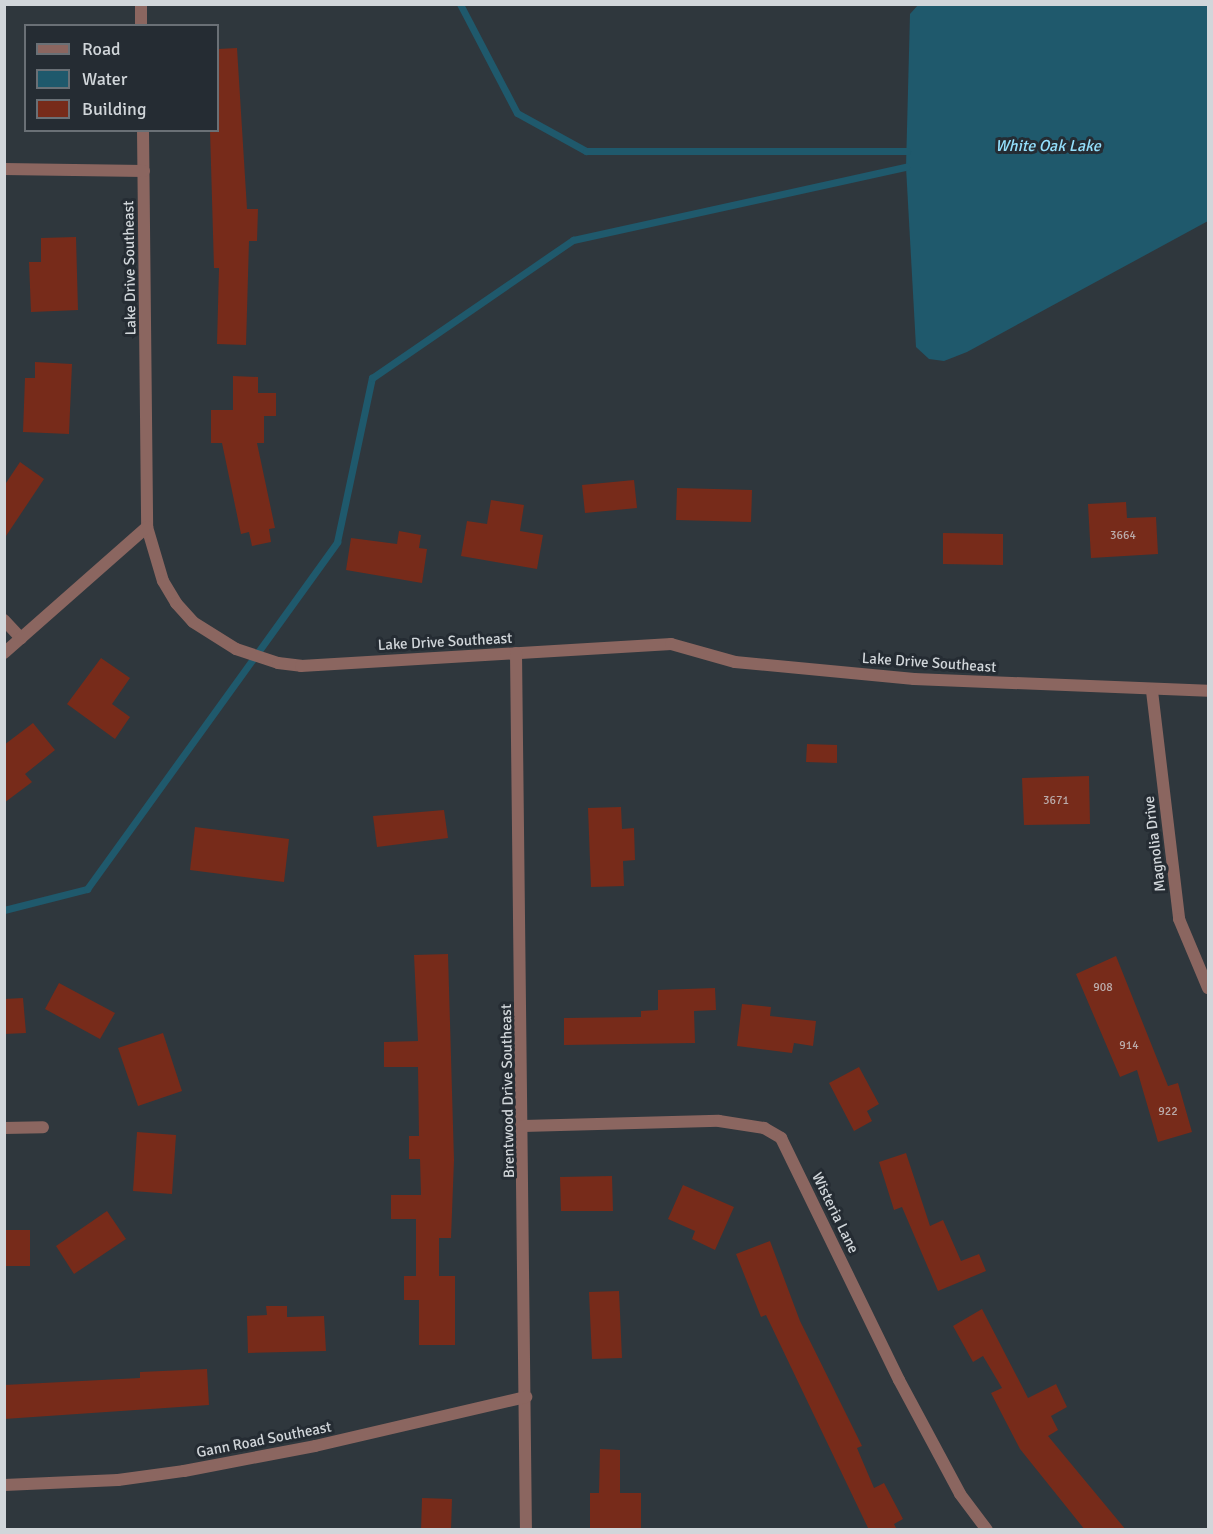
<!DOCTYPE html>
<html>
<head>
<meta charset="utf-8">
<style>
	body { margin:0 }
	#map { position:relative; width:1213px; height:1534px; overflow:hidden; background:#2f373d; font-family:Signika,sans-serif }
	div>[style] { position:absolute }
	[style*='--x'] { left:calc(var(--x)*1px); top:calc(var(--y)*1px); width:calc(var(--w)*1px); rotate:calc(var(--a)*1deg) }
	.water>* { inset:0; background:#1f596c }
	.stream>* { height:7px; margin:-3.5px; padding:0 3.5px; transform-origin:3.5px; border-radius:3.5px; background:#1f596c }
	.building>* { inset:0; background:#772b1a }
	.minor>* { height:12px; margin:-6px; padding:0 6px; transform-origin:6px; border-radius:6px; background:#8b6660 }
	span { translate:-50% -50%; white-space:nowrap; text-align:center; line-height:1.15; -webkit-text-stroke:6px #252c33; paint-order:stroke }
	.number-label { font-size:12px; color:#baabaa }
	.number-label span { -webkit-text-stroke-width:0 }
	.street-label { font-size:15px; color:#d1d6da }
	.water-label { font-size:16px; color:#94dffc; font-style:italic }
	.frame { position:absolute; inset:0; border:6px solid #d1d6da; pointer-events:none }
	.legend { position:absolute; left:24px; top:24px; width:195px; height:108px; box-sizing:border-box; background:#252c33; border:2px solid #6a7076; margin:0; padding:8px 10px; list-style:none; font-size:18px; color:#d1d6da }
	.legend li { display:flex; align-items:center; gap:12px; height:30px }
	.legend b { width:30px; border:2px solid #6a7076 }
</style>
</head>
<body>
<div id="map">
	<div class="water">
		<div style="clip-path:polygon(918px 5px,1208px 5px,1208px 221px,967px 352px,944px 361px,929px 359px,916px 347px,906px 167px,910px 14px)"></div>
	</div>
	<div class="stream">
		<div style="--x:460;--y:4;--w:123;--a:62.4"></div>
		<div style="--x:517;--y:113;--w:79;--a:28.8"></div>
		<div style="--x:586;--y:151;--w:321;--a:0"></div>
		<div style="--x:4;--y:910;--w:86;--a:-14.2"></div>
		<div style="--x:87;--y:889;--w:428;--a:-54.2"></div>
		<div style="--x:337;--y:542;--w:168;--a:-78"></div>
		<div style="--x:372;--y:378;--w:244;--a:-34.5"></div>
		<div style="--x:573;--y:240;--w:341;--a:-12.4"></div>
	</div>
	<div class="building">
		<div style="clip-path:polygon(237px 48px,247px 209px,258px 209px,257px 241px,249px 241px,246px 345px,217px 344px,219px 268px,214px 268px,210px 130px,218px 130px,218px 49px)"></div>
		<div style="clip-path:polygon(76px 237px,78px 310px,31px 312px,29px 262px,41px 262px,41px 238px)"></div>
		<div style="clip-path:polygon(35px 362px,72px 364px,69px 434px,23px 432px,25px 378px,35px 378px)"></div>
		<div style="clip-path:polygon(233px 376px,258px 377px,258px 393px,276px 393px,276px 416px,264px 416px,264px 443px,257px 443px,275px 528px,269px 529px,271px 542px,252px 546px,249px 532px,241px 534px,222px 443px,211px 443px,211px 410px,233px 410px)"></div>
		<div style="clip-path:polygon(20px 462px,44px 479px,4px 539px,4px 486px)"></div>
		<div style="clip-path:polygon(634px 480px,637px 508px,585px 513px,582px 485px)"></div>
		<div style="clip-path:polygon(677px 488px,752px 490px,751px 522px,676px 520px)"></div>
		<div style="clip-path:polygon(491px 500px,524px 505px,520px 531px,543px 535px,537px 569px,461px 556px,467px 521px,487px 524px)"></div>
		<div style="clip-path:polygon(1126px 502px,1127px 518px,1156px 517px,1158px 554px,1091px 558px,1088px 504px)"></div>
		<div style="clip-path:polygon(399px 531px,421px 535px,419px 548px,427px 549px,422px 583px,346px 570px,351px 538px,397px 544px)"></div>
		<div style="clip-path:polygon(943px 533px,1003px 534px,1003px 565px,943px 564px)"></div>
		<div style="clip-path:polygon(101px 658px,130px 678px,112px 704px,130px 717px,115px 739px,67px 704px)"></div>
		<div style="clip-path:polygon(33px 723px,55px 750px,25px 774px,32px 782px,4px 803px,4px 745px)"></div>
		<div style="clip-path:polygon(807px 744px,837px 745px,837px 763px,806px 762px)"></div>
		<div style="clip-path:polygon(1089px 776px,1090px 824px,1024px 825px,1022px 778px)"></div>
		<div style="clip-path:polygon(621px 807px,622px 829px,634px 828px,635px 860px,623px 861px,624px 886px,591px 887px,588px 808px)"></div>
		<div style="clip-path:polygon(444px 810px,448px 838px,377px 847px,373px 816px)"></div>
		<div style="clip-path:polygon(195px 827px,289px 839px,284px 882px,190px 870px)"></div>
		<div style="clip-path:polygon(448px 954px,454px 1160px,451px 1238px,439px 1238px,439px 1276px,455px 1276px,455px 1345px,419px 1345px,419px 1300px,404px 1300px,404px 1276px,416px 1276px,416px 1219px,391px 1219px,391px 1195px,421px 1195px,420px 1159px,409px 1159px,409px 1136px,419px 1136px,418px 1067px,384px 1067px,384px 1042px,418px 1041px,414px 955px)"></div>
		<div style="clip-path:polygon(1116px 956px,1168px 1086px,1178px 1083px,1192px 1132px,1158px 1142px,1137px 1070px,1120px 1077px,1076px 974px)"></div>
		<div style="clip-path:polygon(59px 983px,115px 1013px,100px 1039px,45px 1009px)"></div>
		<div style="clip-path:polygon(715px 988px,716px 1010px,694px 1011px,695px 1043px,564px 1045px,564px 1018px,641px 1017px,641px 1011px,658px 1010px,658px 990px)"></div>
		<div style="clip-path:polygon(23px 998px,26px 1033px,4px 1034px,4px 999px)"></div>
		<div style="clip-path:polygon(742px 1004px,771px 1007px,770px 1016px,816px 1021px,813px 1046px,794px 1043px,792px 1053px,737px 1046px)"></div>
		<div style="clip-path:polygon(163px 1033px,182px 1091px,138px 1106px,118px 1048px)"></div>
		<div style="clip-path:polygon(859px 1067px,879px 1104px,867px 1111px,872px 1121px,854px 1131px,829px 1083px)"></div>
		<div style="clip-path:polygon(137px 1132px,176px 1135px,172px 1194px,133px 1191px)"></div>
		<div style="clip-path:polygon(906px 1153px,930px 1226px,943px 1220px,961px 1261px,979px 1254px,986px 1271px,938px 1291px,902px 1207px,894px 1210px,879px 1162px)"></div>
		<div style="clip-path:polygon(612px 1176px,613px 1211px,561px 1211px,560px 1177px)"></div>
		<div style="clip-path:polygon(683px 1185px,734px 1207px,715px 1250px,692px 1239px,695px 1231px,668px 1219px)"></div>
		<div style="clip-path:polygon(107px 1211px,126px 1239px,74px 1274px,56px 1246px)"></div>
		<div style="clip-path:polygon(4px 1230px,30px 1230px,30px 1266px,4px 1266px)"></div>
		<div style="clip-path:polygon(770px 1241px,800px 1321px,862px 1446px,857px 1448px,874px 1488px,884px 1483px,903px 1519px,894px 1524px,897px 1530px,869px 1530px,766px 1315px,761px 1317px,736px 1254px)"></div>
		<div style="clip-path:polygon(619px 1291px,622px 1358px,592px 1359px,589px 1292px)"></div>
		<div style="clip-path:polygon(266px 1306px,287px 1306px,287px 1317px,324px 1316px,326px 1351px,248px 1353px,247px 1316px,267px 1315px)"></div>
		<div style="clip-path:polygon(982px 1309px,1028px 1398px,1056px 1384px,1067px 1407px,1051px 1416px,1058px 1430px,1048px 1436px,1126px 1530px,1085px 1530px,1020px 1449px,991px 1393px,1002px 1388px,983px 1356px,973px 1362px,953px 1326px)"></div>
		<div style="clip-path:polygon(207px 1369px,209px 1405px,4px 1419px,4px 1385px,140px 1378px,140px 1372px)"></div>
		<div style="clip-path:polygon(600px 1449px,620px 1450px,620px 1493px,641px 1493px,641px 1530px,590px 1530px,590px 1493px,599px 1493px)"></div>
		<div style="clip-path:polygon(422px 1498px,452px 1499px,451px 1530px,421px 1530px)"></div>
	</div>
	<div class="minor">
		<div style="--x:141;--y:4;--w:22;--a:90"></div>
		<div style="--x:143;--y:130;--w:397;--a:89.4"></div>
		<div style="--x:147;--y:527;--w:56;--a:73.5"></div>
		<div style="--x:163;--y:581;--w:26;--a:59"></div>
		<div style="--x:176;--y:603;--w:25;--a:48"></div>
		<div style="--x:193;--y:622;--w:51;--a:32.1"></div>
		<div style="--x:236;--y:649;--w:44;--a:18.4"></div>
		<div style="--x:278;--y:663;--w:23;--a:7"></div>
		<div style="--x:301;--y:666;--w:371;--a:-3.4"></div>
		<div style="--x:671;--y:644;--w:66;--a:15.7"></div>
		<div style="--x:735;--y:662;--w:180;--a:5.4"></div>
		<div style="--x:914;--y:679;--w:294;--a:2.3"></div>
		<div style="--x:4;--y:169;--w:140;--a:0.8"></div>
		<div style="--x:4;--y:620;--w:25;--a:47"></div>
		<div style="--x:4;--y:653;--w:191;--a:-41.4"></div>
		<div style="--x:516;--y:653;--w:877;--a:89.35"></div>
		<div style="--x:1152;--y:691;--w:230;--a:83.2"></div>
		<div style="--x:1179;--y:919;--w:75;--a:67.2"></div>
		<div style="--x:523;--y:1126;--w:196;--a:-1.5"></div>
		<div style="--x:719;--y:1121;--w:46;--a:8.8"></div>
		<div style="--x:764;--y:1128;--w:20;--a:30"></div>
		<div style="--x:781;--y:1138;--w:269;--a:64"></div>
		<div style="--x:899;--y:1380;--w:129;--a:61.8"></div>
		<div style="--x:960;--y:1494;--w:45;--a:53.1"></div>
		<div style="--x:4;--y:1128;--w:39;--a:-1"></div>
		<div style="--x:4;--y:1485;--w:114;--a:-2.5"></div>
		<div style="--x:118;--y:1480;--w:67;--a:-7.8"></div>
		<div style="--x:184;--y:1471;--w:133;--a:-10.8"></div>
		<div style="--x:315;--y:1446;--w:217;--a:-13.1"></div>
	</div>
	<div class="number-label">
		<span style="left:1123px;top:536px">3664</span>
		<span style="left:1056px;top:801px">3671</span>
		<span style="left:1103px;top:988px">908</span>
		<span style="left:1129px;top:1046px">914</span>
		<span style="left:1168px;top:1112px">922</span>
	</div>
	<div class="street-label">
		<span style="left:130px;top:268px;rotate:-91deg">Lake Drive Southeast</span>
		<span style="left:445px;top:642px;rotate:-3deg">Lake Drive Southeast</span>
		<span style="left:929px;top:663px;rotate:4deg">Lake Drive Southeast</span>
		<span style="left:1155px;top:844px;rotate:-97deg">Magnolia Drive</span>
		<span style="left:508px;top:1091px;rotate:-91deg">Brentwood Drive Southeast</span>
		<span style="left:835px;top:1213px;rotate:64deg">Wisteria Lane</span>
		<span style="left:264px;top:1440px;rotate:-11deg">Gann Road Southeast</span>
	</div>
	<div class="water-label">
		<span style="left:1048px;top:146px">White Oak Lake</span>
	</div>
	<div class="frame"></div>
	<ul class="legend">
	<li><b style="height:8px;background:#8b6660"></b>Road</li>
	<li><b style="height:16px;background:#1f596c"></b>Water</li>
	<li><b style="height:16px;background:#772b1a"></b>Building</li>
	</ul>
</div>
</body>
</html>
